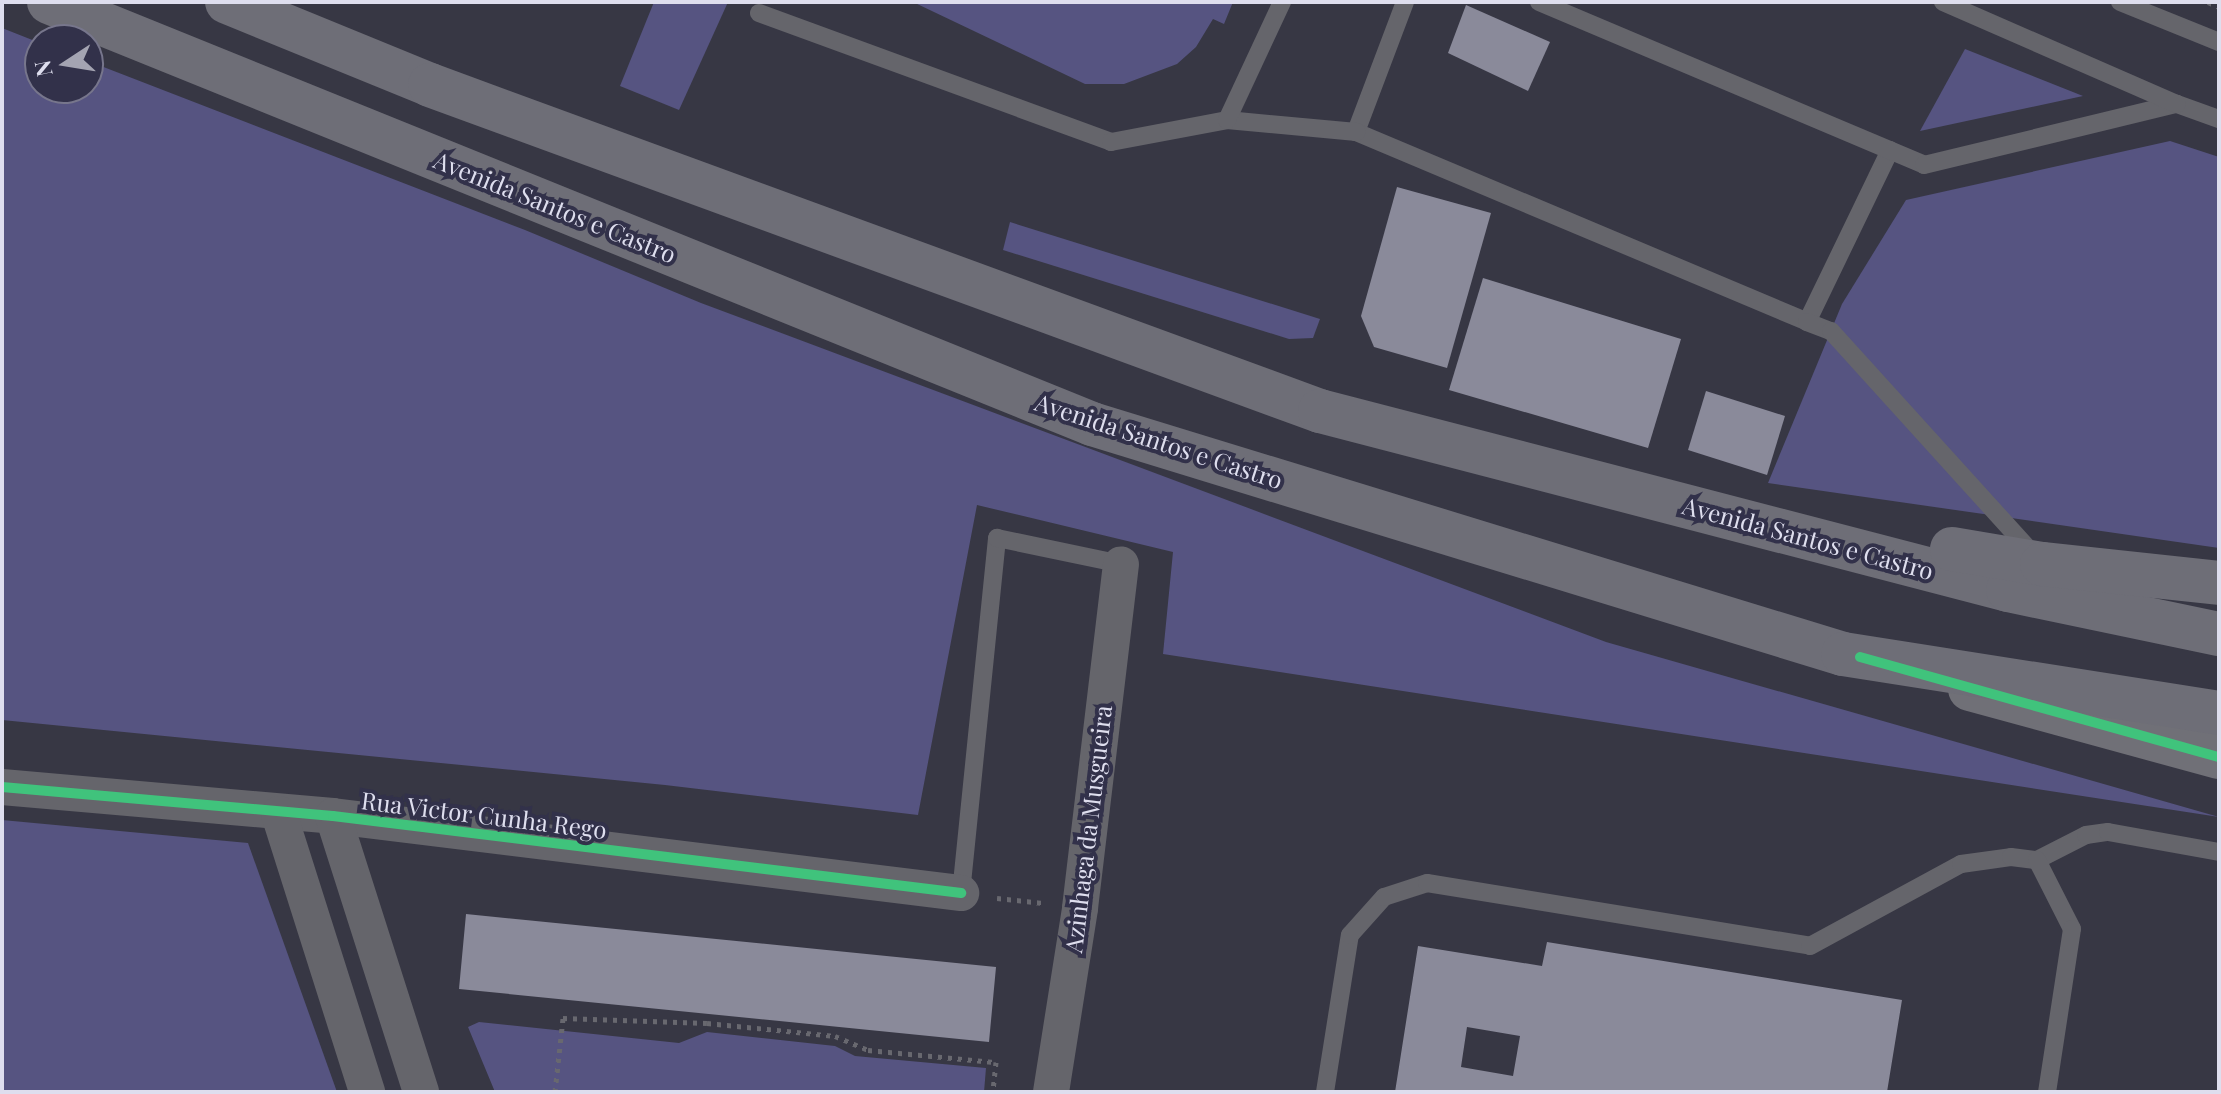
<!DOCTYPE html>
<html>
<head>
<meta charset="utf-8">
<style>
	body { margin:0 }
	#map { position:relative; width:2221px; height:1094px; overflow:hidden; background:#373744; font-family:"Playfair Display",serif }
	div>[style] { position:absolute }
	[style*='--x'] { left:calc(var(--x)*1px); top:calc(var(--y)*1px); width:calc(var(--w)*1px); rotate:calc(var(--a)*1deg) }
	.green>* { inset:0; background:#565481 }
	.building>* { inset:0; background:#8a8a9a }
	.path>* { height:5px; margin-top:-2.5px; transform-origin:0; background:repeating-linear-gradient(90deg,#68686f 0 4px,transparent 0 10px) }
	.lane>* { height:18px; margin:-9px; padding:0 9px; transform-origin:9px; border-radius:9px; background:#65656b }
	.street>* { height:36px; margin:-18px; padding:0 18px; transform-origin:18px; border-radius:18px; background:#65656b }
	.secondary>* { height:44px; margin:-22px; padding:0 22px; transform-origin:22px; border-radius:22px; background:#707077 }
	.primary>* { height:44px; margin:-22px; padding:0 22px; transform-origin:22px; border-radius:22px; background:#6e6e77 }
	.cycleway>* { height:10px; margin:-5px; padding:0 5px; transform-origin:5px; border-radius:5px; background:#40c37c }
	span { translate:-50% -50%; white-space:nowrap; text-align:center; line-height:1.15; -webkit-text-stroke:8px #32314a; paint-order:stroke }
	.street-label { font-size:24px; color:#dedeee }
	.frame { position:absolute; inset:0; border:4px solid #dedeee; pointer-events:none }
	.north { position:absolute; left:24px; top:24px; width:80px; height:80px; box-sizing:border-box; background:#32314a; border:2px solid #77768c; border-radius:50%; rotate:258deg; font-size:22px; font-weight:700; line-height:32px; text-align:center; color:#dedeee }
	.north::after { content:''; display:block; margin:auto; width:28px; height:36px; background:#a4a4b2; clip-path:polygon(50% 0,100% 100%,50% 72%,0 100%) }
</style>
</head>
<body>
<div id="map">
	<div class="green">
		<div style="clip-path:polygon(654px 2px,728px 2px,679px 110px,620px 86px)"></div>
		<div style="clip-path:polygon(913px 2px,1233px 2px,1224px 24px,1213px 19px,1196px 47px,1177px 64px,1124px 84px,1085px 84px)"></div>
		<div style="clip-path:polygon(2px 28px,40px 43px,40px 88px,88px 88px,88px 61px,525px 230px,701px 303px,1606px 642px,2219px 817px,1163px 654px,1173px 552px,977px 505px,918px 815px,665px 785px,2px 720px)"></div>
		<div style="clip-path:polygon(1965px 49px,2083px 96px,1920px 131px)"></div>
		<div style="clip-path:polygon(2170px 141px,2219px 157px,2219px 548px,1768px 483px,1842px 304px,1906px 200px)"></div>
		<div style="clip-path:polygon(1010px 222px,1320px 319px,1313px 338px,1289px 339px,1003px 250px)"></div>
		<div style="clip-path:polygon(2px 820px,248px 843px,337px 1092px,2px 1092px)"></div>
		<div style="clip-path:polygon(479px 1022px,679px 1043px,707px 1032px,835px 1046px,855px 1056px,986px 1068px,984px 1092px,495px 1092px,468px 1027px)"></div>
	</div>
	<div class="building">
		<div style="clip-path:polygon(1466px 5px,1550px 42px,1528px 91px,1448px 53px)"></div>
		<div style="clip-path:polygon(1397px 187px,1491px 213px,1447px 368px,1374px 347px,1361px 316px)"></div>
		<div style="clip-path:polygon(1483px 278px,1681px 339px,1648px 448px,1449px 390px)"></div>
		<div style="clip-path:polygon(1706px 391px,1785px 416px,1767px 475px,1688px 450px)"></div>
		<div style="clip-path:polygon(466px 914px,996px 967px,989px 1042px,459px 989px)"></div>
		<div style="clip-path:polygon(evenodd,1547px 942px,1902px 1000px,1887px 1092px,1395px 1092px,1418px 946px,1542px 966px,1547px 942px,1467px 1027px,1520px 1036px,1513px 1076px,1461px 1067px,1467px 1027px)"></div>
	</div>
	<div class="path">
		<div style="--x:2208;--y:2;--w:12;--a:24"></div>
		<div style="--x:997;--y:898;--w:46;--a:6.2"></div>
		<div style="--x:555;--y:1092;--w:74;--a:-83.8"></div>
		<div style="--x:563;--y:1018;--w:144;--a:2"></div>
		<div style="--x:707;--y:1023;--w:129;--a:5.8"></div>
		<div style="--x:835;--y:1036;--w:36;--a:23"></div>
		<div style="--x:868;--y:1050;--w:129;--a:5.4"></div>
		<div style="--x:996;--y:1062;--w:30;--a:96"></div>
	</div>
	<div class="lane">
		<div style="--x:1405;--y:2;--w:139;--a:110.7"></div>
		<div style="--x:1356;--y:132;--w:489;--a:22.8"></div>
		<div style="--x:1807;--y:322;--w:191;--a:-64.2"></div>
		<div style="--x:1539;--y:2;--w:418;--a:22.9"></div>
		<div style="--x:1924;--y:165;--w:260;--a:-13.6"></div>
		<div style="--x:2177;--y:104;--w:45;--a:19.7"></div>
		<div style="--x:1943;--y:2;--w:255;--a:23.6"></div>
		<div style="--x:2120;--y:2;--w:107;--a:22"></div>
		<div style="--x:759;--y:13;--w:375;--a:20.1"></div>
		<div style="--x:1111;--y:142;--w:118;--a:-10.7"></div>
		<div style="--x:1227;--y:120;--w:130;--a:5.3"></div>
		<div style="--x:1227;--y:120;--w:130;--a:-65"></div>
		<div style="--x:1807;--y:322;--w:26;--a:21"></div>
		<div style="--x:1831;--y:331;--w:304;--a:47.8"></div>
		<div style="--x:2037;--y:860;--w:55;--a:-27"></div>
		<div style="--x:2086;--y:835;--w:22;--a:-8"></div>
		<div style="--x:2108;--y:832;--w:113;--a:10.2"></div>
		<div style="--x:961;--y:893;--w:357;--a:-84.2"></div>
		<div style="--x:997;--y:538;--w:127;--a:11.8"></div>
		<div style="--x:1325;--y:1092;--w:159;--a:-81"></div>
		<div style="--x:1350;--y:935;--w:51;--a:-48.2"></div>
		<div style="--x:1384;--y:897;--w:45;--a:-18"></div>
		<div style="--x:1427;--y:883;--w:388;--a:9.3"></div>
		<div style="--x:1810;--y:946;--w:172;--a:-28.5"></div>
		<div style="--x:1961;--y:864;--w:50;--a:-8"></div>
		<div style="--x:2011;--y:857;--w:26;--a:7"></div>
		<div style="--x:2037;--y:860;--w:77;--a:63.1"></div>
		<div style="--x:2072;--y:929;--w:165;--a:98.7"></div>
	</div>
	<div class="street">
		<div style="--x:2;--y:787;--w:332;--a:5"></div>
		<div style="--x:333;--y:816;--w:633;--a:6.99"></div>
		<div style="--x:279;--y:814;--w:292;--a:72.4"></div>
		<div style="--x:333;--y:816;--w:290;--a:72.3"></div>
		<div style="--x:1051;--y:1092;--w:186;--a:-81"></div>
		<div style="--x:1080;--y:908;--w:346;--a:-83.2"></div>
	</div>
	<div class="secondary">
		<div style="--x:1970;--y:689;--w:258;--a:15.3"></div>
	</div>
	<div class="primary">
		<div style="--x:49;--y:2;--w:1125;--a:22.03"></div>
		<div style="--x:1092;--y:424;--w:785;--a:17.03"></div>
		<div style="--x:1843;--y:654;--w:381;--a:8.9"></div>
		<div style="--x:227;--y:2;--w:219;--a:22.2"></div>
		<div style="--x:430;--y:85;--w:948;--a:20.12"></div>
		<div style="--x:1320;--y:411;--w:711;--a:14.58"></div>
		<div style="--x:2008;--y:590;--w:216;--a:11.8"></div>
		<div style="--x:1952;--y:549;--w:91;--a:9.5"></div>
		<div style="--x:2042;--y:564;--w:178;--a:6.1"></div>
	</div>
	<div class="cycleway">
		<div style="--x:1860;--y:657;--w:373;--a:15.6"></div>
		<div style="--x:2;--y:787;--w:332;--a:5"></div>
		<div style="--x:333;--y:816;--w:633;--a:6.99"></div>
	</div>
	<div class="street-label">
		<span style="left:555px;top:207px;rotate:22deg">Avenida Santos e Castro</span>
		<span style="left:1159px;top:441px;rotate:18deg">Avenida Santos e Castro</span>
		<span style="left:1808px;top:538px;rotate:15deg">Avenida Santos e Castro</span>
		<span style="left:484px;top:815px;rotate:7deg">Rua Victor Cunha Rego</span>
		<span style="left:1088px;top:829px;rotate:-83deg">Azinhaga da Musgueira</span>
	</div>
	<div class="frame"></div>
	<div class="north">N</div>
</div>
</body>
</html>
